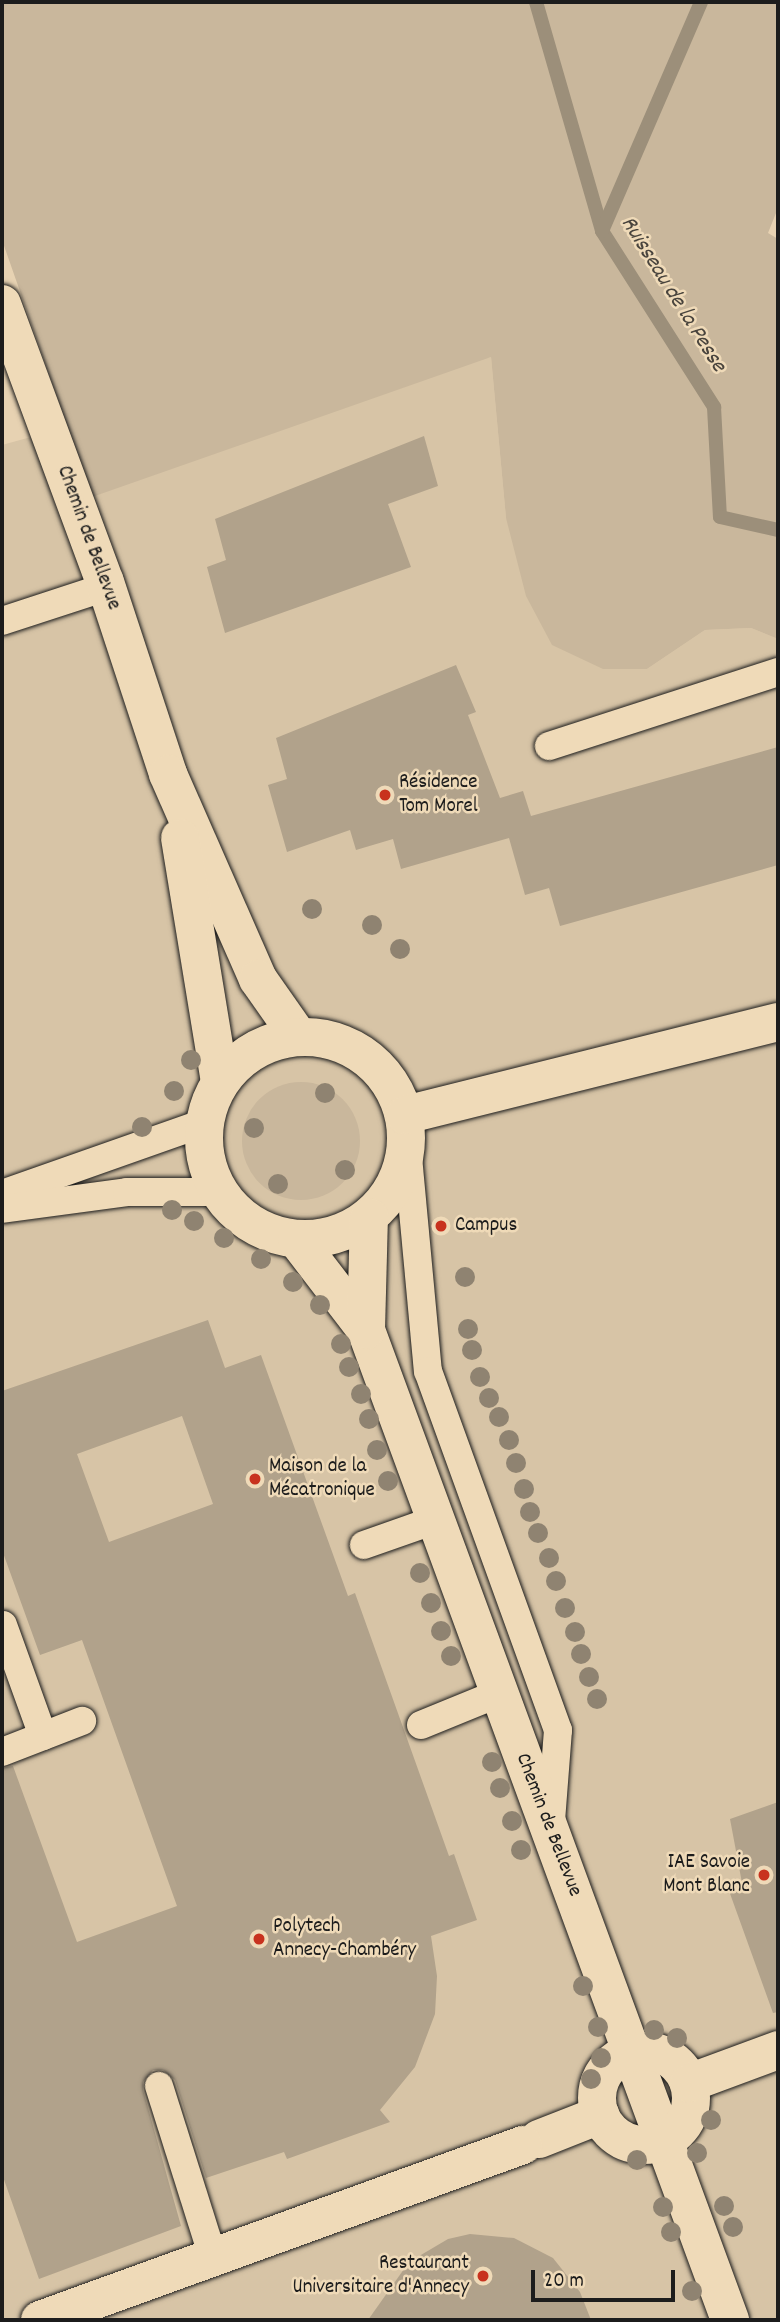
<!DOCTYPE html>
<html>
<head>
<meta charset="utf-8">
<style>
	body { margin:0 }
	#map { position:relative; width:780px; height:2322px; overflow:hidden; background:#e7d2b2; font-family:Dekko,sans-serif }
	div>[style] { position:absolute }
	[style*='--x'] { left:calc(var(--x)*1px); top:calc(var(--y)*1px); width:calc(var(--w)*1px); rotate:calc(var(--a)*1deg) }
	.built>* { inset:0; background:#d7c4a6 }
	.green>* { inset:0; background:#c9b79c }
	.round { border-radius:50% }
	.stream>* { height:14px; margin:-7px; padding:0 7px; transform-origin:7px; border-radius:7px; background:#9c8f7a }
	.building>* { inset:0; background:#b1a28b }
	.roads { filter:drop-shadow(0 0 2px #1c1c1c) drop-shadow(0 0 2px #1c1c1c) }
	.lane>* { height:28px; margin:-14px; padding:0 14px; transform-origin:14px; border-radius:14px; background:#efdab8 }
	.street>* { height:38px; margin:-19px; padding:0 19px; transform-origin:19px; border-radius:19px; background:#efdab8 }
	.street>.ring { margin:-19px; padding:0; box-sizing:content-box; background:none; border:38px solid #efdab8; border-radius:50% }
	.trees>* { width:20px; height:20px; margin:-10px; border-radius:50%; background:#8f8371 }
	.dots>* { width:19px; height:19px; translate:-50% -50%; box-sizing:border-box; border:4px solid #efdab8; border-radius:50% }
	span { translate:-50% -50%; white-space:nowrap; text-align:center; line-height:1.15; -webkit-text-stroke:5px #efdab8; paint-order:stroke }
	.street-label { font-size:21px; color:#1c1c1c }
	.poi-label { font-size:21px; color:#1c1c1c }
	.left { translate:0 -50%; text-align:left }
	.right { translate:-100% -50%; text-align:right }
	.water-label { font-size:23px; color:#49443d; font-style:italic }
	.frame { position:absolute; inset:0; border:4px solid #1c1c1c; pointer-events:none }
	.scale { position:absolute; left:531px; top:2270px; width:144px; height:32px; box-sizing:border-box; border:4px solid #1c1c1c; border-top:0; padding-left:9px; font-size:21px; line-height:24px; white-space:nowrap; color:#1c1c1c; -webkit-text-stroke:5px #efdab8; paint-order:stroke }
</style>
</head>
<body>
<div id="map">
	<div class="built">
		<div style="clip-path:polygon(491px 357px,506px 518px,647px 669px,705px 630px,751px 628px,778px 639px,778px 2320px,2px 2320px,2px 445px,49px 432px)"></div>
	</div>
	<div class="green">
		<div style="clip-path:polygon(2px 2px,778px 2px,778px 208px,768px 233px,778px 239px,778px 639px,751px 628px,705px 630px,647px 669px,603px 669px,552px 645px,526px 596px,506px 518px,491px 357px,92px 497px,2px 240px)"></div>
		<div class="round" style="left:242px;top:1082px;width:118px;height:118px"></div>
	</div>
	<div class="stream">
		<div style="--x:536;--y:2;--w:238;--a:73.9"></div>
		<div style="--x:602;--y:231;--w:209;--a:57.5"></div>
		<div style="--x:714;--y:407;--w:110;--a:86.9"></div>
		<div style="--x:720;--y:517;--w:59;--a:12.6"></div>
		<div style="--x:602;--y:231;--w:249;--a:-66.6"></div>
	</div>
	<div class="building">
		<div style="clip-path:polygon(424px 436px,438px 486px,388px 504px,411px 567px,225px 633px,207px 567px,226px 560px,215px 519px)"></div>
		<div style="clip-path:polygon(456px 665px,476px 712px,468px 715px,500px 798px,523px 791px,531px 816px,778px 747px,778px 865px,560px 926px,549px 888px,525px 895px,509px 838px,401px 869px,393px 839px,356px 850px,350px 830px,287px 852px,268px 785px,287px 779px,276px 738px)"></div>
		<div style="clip-path:polygon(evenodd,208px 1320px,225px 1368px,261px 1355px,348px 1596px,355px 1593px,449px 1856px,454px 1854px,477px 1920px,431px 1936px,437px 1976px,435px 2014px,415px 2067px,380px 2110px,390px 2122px,287px 2159px,284px 2152px,206px 2178px,175px 2080px,163px 2070px,153px 2070px,143px 2082px,143px 2090px,181px 2226px,39px 2279px,2px 2174px,2px 1768px,13px 1766px,77px 1942px,177px 1906px,82px 1640px,40px 1655px,2px 1550px,2px 1391px,208px 1320px,182px 1416px,213px 1504px,109px 1542px,77px 1454px,182px 1416px)"></div>
		<div style="clip-path:polygon(778px 1802px,778px 2012px,773px 2013px,728px 1888px,742px 1883px,730px 1819px)"></div>
		<div style="clip-path:polygon(470px 2234px,514px 2238px,553px 2258px,580px 2292px,591px 2320px,368px 2320px,409px 2262px,448px 2239px)"></div>
	</div>
	<div class="roads">
		<div class="lane">
			<div style="--x:2;--y:621;--w:109;--a:-18.1"></div>
			<div style="--x:549;--y:746;--w:241;--a:-17.9"></div>
			<div style="--x:407;--y:1146;--w:226;--a:84.7"></div>
			<div style="--x:428;--y:1371;--w:382;--a:70.1"></div>
			<div style="--x:558;--y:1730;--w:90;--a:94.4"></div>
			<div style="--x:2;--y:1194;--w:214;--a:-19.4"></div>
			<div style="--x:2;--y:1209;--w:126;--a:-7.7"></div>
			<div style="--x:127;--y:1192;--w:92;--a:0"></div>
			<div style="--x:364;--y:1545;--w:75;--a:-19.4"></div>
			<div style="--x:3;--y:1625;--w:118;--a:70.2"></div>
			<div style="--x:421;--y:1725;--w:82;--a:-22.2"></div>
			<div style="--x:2;--y:1752;--w:86;--a:-21.2"></div>
			<div style="--x:159;--y:2086;--w:179;--a:72.5"></div>
		</div>
		<div class="street">
			<div style="--x:2;--y:304;--w:296;--a:69.7"></div>
			<div style="--x:105;--y:582;--w:202;--a:71.8"></div>
			<div style="--x:168;--y:774;--w:224;--a:66.3"></div>
			<div style="--x:258;--y:979;--w:70;--a:54.9"></div>
			<div style="--x:180;--y:838;--w:246;--a:80.7"></div>
			<div class="ring" style="left:204px;top:1037px;width:164px;height:164px"></div>
			<div style="--x:405;--y:1115;--w:384;--a:-14"></div>
			<div style="--x:297;--y:1240;--w:113;--a:52.5"></div>
			<div style="--x:366;--y:1330;--w:1055;--a:69.81"></div>
			<div style="--x:366;--y:1330;--w:113;--a:-88.5"></div>
			<div class="ring" style="left:597px;top:2051px;width:56px;height:56px"></div>
			<div style="--x:689;--y:2083;--w:95;--a:-20.3"></div>
			<div style="--x:539;--y:2139;--w:66;--a:-21.5"></div>
			<div style="--x:40;--y:2320;--w:514;--a:-19.92"></div>
		</div>
	</div>
	<div class="trees">
		<div style="left:312px;top:909px"></div>
		<div style="left:372px;top:925px"></div>
		<div style="left:400px;top:949px"></div>
		<div style="left:191px;top:1060px"></div>
		<div style="left:174px;top:1091px"></div>
		<div style="left:325px;top:1093px"></div>
		<div style="left:142px;top:1127px"></div>
		<div style="left:254px;top:1128px"></div>
		<div style="left:345px;top:1170px"></div>
		<div style="left:278px;top:1184px"></div>
		<div style="left:172px;top:1210px"></div>
		<div style="left:194px;top:1221px"></div>
		<div style="left:224px;top:1238px"></div>
		<div style="left:261px;top:1259px"></div>
		<div style="left:465px;top:1277px"></div>
		<div style="left:293px;top:1282px"></div>
		<div style="left:320px;top:1305px"></div>
		<div style="left:468px;top:1329px"></div>
		<div style="left:341px;top:1344px"></div>
		<div style="left:472px;top:1350px"></div>
		<div style="left:349px;top:1367px"></div>
		<div style="left:480px;top:1377px"></div>
		<div style="left:361px;top:1394px"></div>
		<div style="left:489px;top:1398px"></div>
		<div style="left:499px;top:1417px"></div>
		<div style="left:369px;top:1419px"></div>
		<div style="left:509px;top:1440px"></div>
		<div style="left:377px;top:1450px"></div>
		<div style="left:516px;top:1463px"></div>
		<div style="left:388px;top:1481px"></div>
		<div style="left:524px;top:1489px"></div>
		<div style="left:530px;top:1512px"></div>
		<div style="left:538px;top:1533px"></div>
		<div style="left:549px;top:1558px"></div>
		<div style="left:420px;top:1573px"></div>
		<div style="left:556px;top:1581px"></div>
		<div style="left:431px;top:1603px"></div>
		<div style="left:565px;top:1608px"></div>
		<div style="left:441px;top:1631px"></div>
		<div style="left:575px;top:1632px"></div>
		<div style="left:581px;top:1654px"></div>
		<div style="left:451px;top:1656px"></div>
		<div style="left:589px;top:1677px"></div>
		<div style="left:597px;top:1699px"></div>
		<div style="left:492px;top:1762px"></div>
		<div style="left:500px;top:1788px"></div>
		<div style="left:512px;top:1821px"></div>
		<div style="left:521px;top:1850px"></div>
		<div style="left:583px;top:1986px"></div>
		<div style="left:598px;top:2027px"></div>
		<div style="left:654px;top:2030px"></div>
		<div style="left:677px;top:2038px"></div>
		<div style="left:601px;top:2058px"></div>
		<div style="left:591px;top:2079px"></div>
		<div style="left:711px;top:2120px"></div>
		<div style="left:697px;top:2153px"></div>
		<div style="left:637px;top:2160px"></div>
		<div style="left:724px;top:2206px"></div>
		<div style="left:663px;top:2207px"></div>
		<div style="left:733px;top:2227px"></div>
		<div style="left:671px;top:2232px"></div>
		<div style="left:692px;top:2291px"></div>
	</div>
	<div class="dots">
		<div style="left:385px;top:795px;background:#c8321e"></div>
		<div style="left:441px;top:1226px;background:#c8321e"></div>
		<div style="left:255px;top:1479px;background:#c8321e"></div>
		<div style="left:764px;top:1875px;background:#c8321e"></div>
		<div style="left:259px;top:1939px;background:#c8321e"></div>
		<div style="left:483px;top:2276px;background:#c8321e"></div>
	</div>
	<div class="street-label">
		<span style="left:88px;top:538px;rotate:70deg">Chemin de Bellevue</span>
		<span style="left:548px;top:1825px;rotate:69deg">Chemin de Bellevue</span>
	</div>
	<div class="poi-label">
		<span class="left" style="left:399px;top:795px">Résidence<br>Tom Morel</span>
		<span class="left" style="left:455px;top:1226px">Campus</span>
		<span class="left" style="left:269px;top:1479px">Maison de la<br>Mécatronique</span>
		<span class="right" style="left:750px;top:1875px">IAE Savoie<br>Mont Blanc</span>
		<span class="left" style="left:273px;top:1939px">Polytech<br>Annecy-Chambéry</span>
		<span class="right" style="left:469px;top:2276px">Restaurant<br>Universitaire d'Annecy</span>
	</div>
	<div class="water-label">
		<span style="left:672px;top:295px;rotate:58deg">Ruisseau de la Pesse</span>
	</div>
	<div class="frame"></div>
	<div class="scale">20 m</div>
</div>
</body>
</html>
